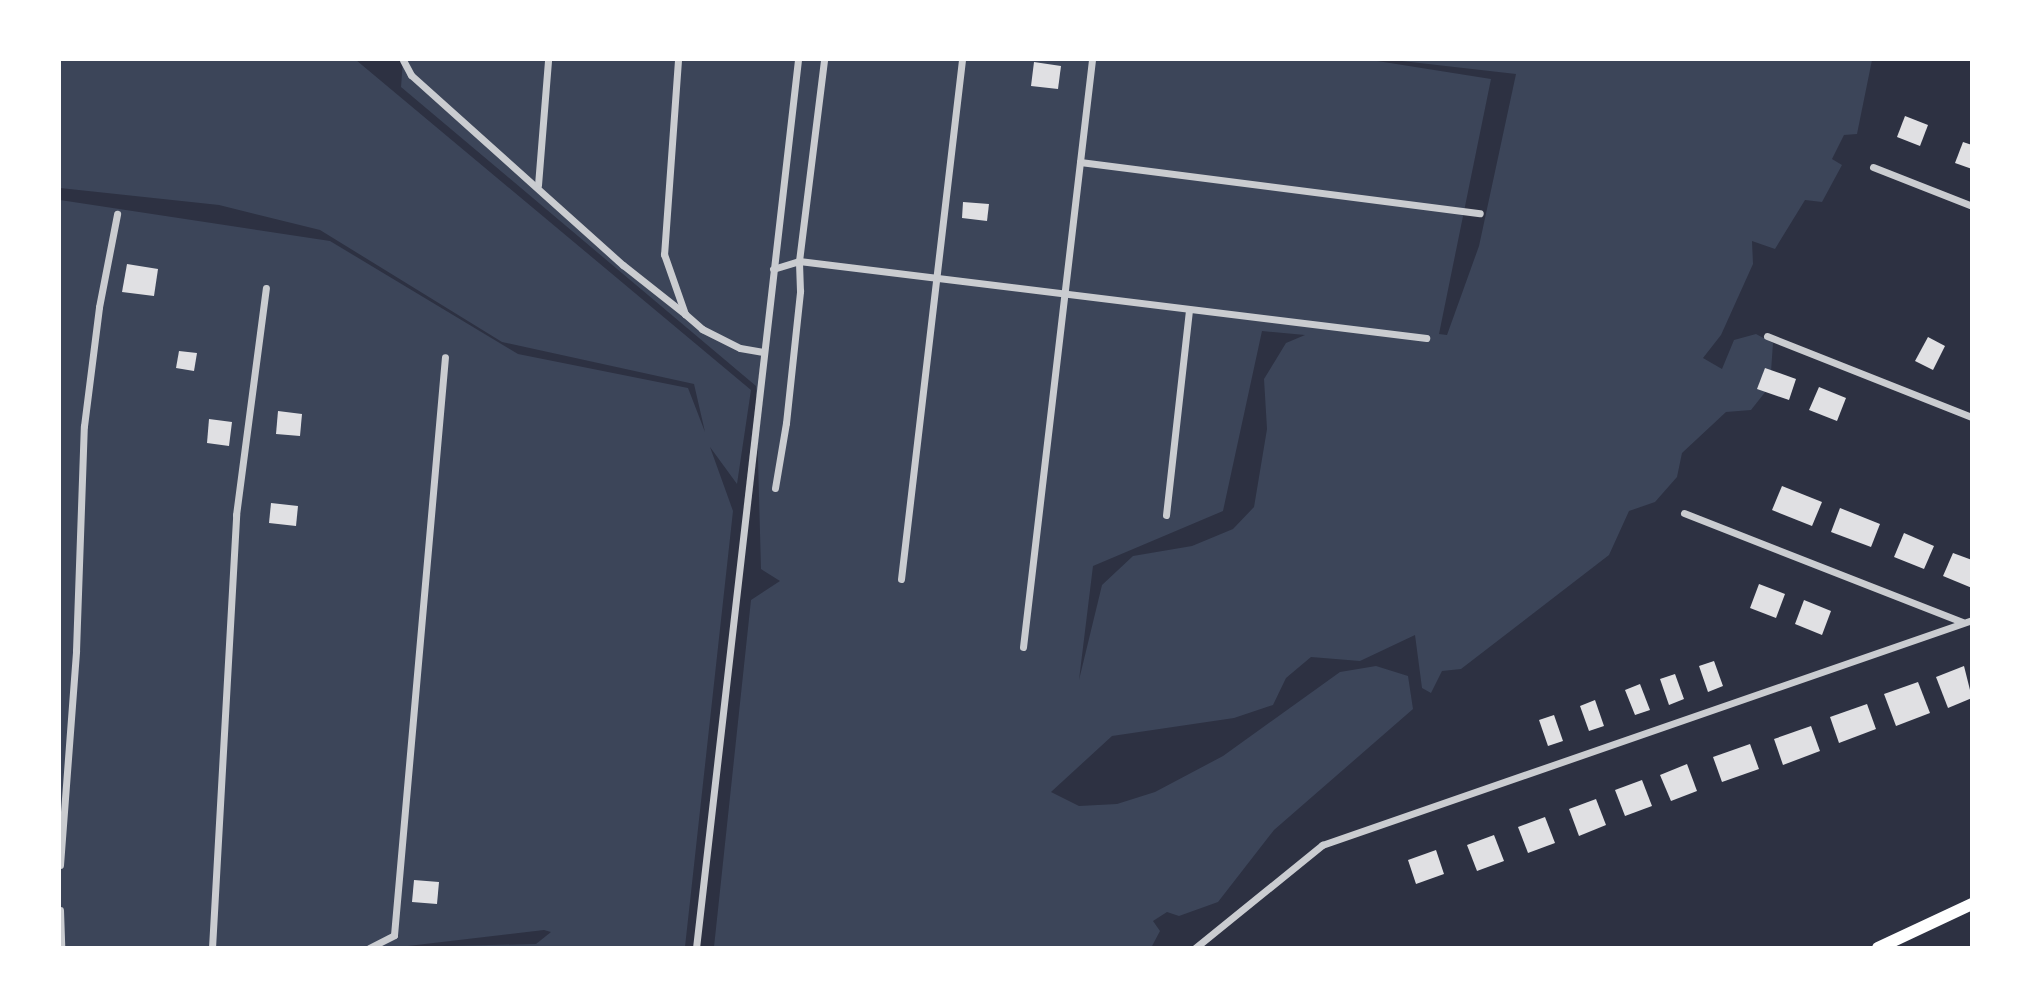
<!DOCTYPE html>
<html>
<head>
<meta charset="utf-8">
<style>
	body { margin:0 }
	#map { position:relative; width:2031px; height:1007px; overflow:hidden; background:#2d3142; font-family:Raleway,sans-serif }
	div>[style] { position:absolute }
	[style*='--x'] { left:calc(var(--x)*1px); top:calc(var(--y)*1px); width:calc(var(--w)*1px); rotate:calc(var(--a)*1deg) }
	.green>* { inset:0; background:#3c4559 }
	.building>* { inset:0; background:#e0e0e3 }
	.minor>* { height:7px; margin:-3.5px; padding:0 3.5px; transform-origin:3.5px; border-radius:3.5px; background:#caccd0 }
	.secondary>* { height:12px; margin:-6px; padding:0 6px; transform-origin:6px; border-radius:6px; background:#fff }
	span { translate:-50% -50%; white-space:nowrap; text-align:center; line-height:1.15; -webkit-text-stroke:5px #fff; paint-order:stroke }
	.frame { position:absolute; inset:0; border:61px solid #fff; pointer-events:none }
</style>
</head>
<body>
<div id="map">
	<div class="green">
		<div style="clip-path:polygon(60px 60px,356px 60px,751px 390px,737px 484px,710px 447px,733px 511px,685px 947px,407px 947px,536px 944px,551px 932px,544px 930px,391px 948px,60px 947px,60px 200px,330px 241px,518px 354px,688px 388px,705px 432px,694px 384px,502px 342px,320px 230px,219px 205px,60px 188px)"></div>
		<div style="clip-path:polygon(evenodd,403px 60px,1371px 60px,1491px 79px,1439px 334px,1447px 335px,1479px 246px,1516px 74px,1393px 60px,1872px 60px,1857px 134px,1844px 135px,1832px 159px,1842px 165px,1822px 202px,1805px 200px,1775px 249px,1752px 241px,1753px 264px,1721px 335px,1703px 358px,1722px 369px,1734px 340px,1756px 334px,1773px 343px,1770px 386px,1751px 410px,1726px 412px,1682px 453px,1677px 477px,1655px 502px,1629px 511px,1609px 555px,1461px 669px,1442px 671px,1431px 693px,1422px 688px,1415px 635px,1360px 661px,1311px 657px,1286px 678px,1273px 705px,1234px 718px,1112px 736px,1051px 792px,1079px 806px,1117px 804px,1155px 792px,1223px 756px,1340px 672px,1376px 666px,1408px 676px,1413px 709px,1274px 830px,1218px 902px,1179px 916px,1167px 912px,1153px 921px,1160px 931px,1151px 948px,714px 947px,751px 600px,780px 581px,761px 569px,756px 386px,401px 87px,403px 60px,1262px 331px,1305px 335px,1286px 343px,1264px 379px,1267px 429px,1254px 507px,1233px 529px,1192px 546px,1133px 556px,1102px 585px,1079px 680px,1093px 566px,1223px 511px,1262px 331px)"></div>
	</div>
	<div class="building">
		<div style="clip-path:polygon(1034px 62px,1061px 66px,1058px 89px,1031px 86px)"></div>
		<div style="clip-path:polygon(1905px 116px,1928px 125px,1920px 146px,1897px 137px)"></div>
		<div style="clip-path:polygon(1963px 142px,1972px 145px,1972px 169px,1955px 163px)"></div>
		<div style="clip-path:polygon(963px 202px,989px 204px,987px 221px,962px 218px)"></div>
		<div style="clip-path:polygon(127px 264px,158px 269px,154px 296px,122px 292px)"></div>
		<div style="clip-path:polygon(1928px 337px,1945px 346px,1933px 370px,1915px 361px)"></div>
		<div style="clip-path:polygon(179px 351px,197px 353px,194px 371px,176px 368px)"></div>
		<div style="clip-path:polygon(1765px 368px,1796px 379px,1789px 400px,1757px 389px)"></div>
		<div style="clip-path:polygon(1819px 387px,1846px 398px,1837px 421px,1809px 410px)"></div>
		<div style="clip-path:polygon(278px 411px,302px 414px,300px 436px,276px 434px)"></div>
		<div style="clip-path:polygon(209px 419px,232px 422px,229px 446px,207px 443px)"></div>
		<div style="clip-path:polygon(1782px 486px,1822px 502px,1812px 526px,1772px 510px)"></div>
		<div style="clip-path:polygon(271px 503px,298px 506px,296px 526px,269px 523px)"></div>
		<div style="clip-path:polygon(1840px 508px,1880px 524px,1871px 547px,1831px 532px)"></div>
		<div style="clip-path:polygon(1904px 533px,1934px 546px,1924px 569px,1894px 557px)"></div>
		<div style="clip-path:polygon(1953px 553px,1972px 560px,1972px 588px,1943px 576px)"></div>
		<div style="clip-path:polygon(1759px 584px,1785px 594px,1776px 618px,1750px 608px)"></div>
		<div style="clip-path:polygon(1804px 600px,1831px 611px,1822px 635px,1795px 624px)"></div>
		<div style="clip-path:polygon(1714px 661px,1723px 686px,1708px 692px,1699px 666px)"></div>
		<div style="clip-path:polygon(1964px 666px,1972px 698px,1948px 708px,1936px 677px)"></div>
		<div style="clip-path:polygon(1675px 674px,1684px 699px,1669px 705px,1660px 679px)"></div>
		<div style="clip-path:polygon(1918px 682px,1930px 713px,1896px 726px,1884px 694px)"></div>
		<div style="clip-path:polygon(1640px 684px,1650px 710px,1635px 715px,1625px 690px)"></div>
		<div style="clip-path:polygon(1595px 700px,1604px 726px,1589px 731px,1580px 706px)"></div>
		<div style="clip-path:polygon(1867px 704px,1876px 729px,1839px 743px,1830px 717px)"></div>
		<div style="clip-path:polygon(1554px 715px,1563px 741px,1548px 746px,1539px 720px)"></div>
		<div style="clip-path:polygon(1811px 726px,1820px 751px,1783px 765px,1774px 739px)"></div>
		<div style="clip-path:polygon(1750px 744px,1759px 769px,1722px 782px,1713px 757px)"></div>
		<div style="clip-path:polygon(1687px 764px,1697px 791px,1671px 801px,1660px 775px)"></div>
		<div style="clip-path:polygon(1642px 780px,1652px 806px,1625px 816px,1615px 790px)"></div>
		<div style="clip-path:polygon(1596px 799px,1606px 825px,1579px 836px,1569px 809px)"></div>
		<div style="clip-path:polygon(1545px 817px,1555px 843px,1528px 853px,1518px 827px)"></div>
		<div style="clip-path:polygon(1494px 835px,1504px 861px,1477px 871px,1467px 845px)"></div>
		<div style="clip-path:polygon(1436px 850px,1444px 874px,1416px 884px,1408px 860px)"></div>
		<div style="clip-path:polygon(414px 880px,439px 882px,437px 904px,412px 902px)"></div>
	</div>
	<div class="minor">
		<div style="--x:403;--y:60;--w:17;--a:62"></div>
		<div style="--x:411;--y:75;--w:285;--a:41.9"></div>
		<div style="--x:623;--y:265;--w:79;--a:38.3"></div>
		<div style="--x:678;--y:60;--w:195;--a:94.1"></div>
		<div style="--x:664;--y:254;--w:64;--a:70.7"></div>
		<div style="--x:685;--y:314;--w:23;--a:41"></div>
		<div style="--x:702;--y:329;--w:42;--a:26.6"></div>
		<div style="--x:740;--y:348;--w:22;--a:10"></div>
		<div style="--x:1080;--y:162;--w:403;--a:7.3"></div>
		<div style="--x:1873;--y:167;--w:106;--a:21.5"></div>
		<div style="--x:538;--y:185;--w:125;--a:-85.4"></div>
		<div style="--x:773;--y:269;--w:27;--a:-17"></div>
		<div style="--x:799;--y:261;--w:632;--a:7"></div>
		<div style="--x:1767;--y:336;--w:220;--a:21.6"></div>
		<div style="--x:775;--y:488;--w:66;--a:-80.4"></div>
		<div style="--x:786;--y:423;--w:133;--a:-83.9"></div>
		<div style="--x:800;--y:291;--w:30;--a:-92"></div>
		<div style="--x:799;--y:261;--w:203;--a:-82.9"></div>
		<div style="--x:1684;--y:513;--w:299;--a:21.4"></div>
		<div style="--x:1166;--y:515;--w:206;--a:-83.6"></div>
		<div style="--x:901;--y:579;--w:523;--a:-83.3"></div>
		<div style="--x:1023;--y:647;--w:591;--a:-83.3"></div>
		<div style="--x:60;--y:865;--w:215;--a:-85.7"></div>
		<div style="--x:76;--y:651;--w:225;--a:-88"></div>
		<div style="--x:84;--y:426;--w:120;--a:-82.8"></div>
		<div style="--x:99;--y:307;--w:95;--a:-79"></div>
		<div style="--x:60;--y:910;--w:38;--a:88"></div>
		<div style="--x:212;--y:948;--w:434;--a:-86.8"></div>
		<div style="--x:236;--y:515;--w:229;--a:-82.5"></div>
		<div style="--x:369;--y:948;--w:28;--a:-27"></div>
		<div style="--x:394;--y:935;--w:580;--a:-84.96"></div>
		<div style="--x:696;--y:948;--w:894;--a:-83.45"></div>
		<div style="--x:1195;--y:948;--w:164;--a:-39"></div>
		<div style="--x:1322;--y:845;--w:688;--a:-19.09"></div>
	</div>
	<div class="secondary">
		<div style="--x:1878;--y:948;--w:104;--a:-25.1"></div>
	</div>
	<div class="frame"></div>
</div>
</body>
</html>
